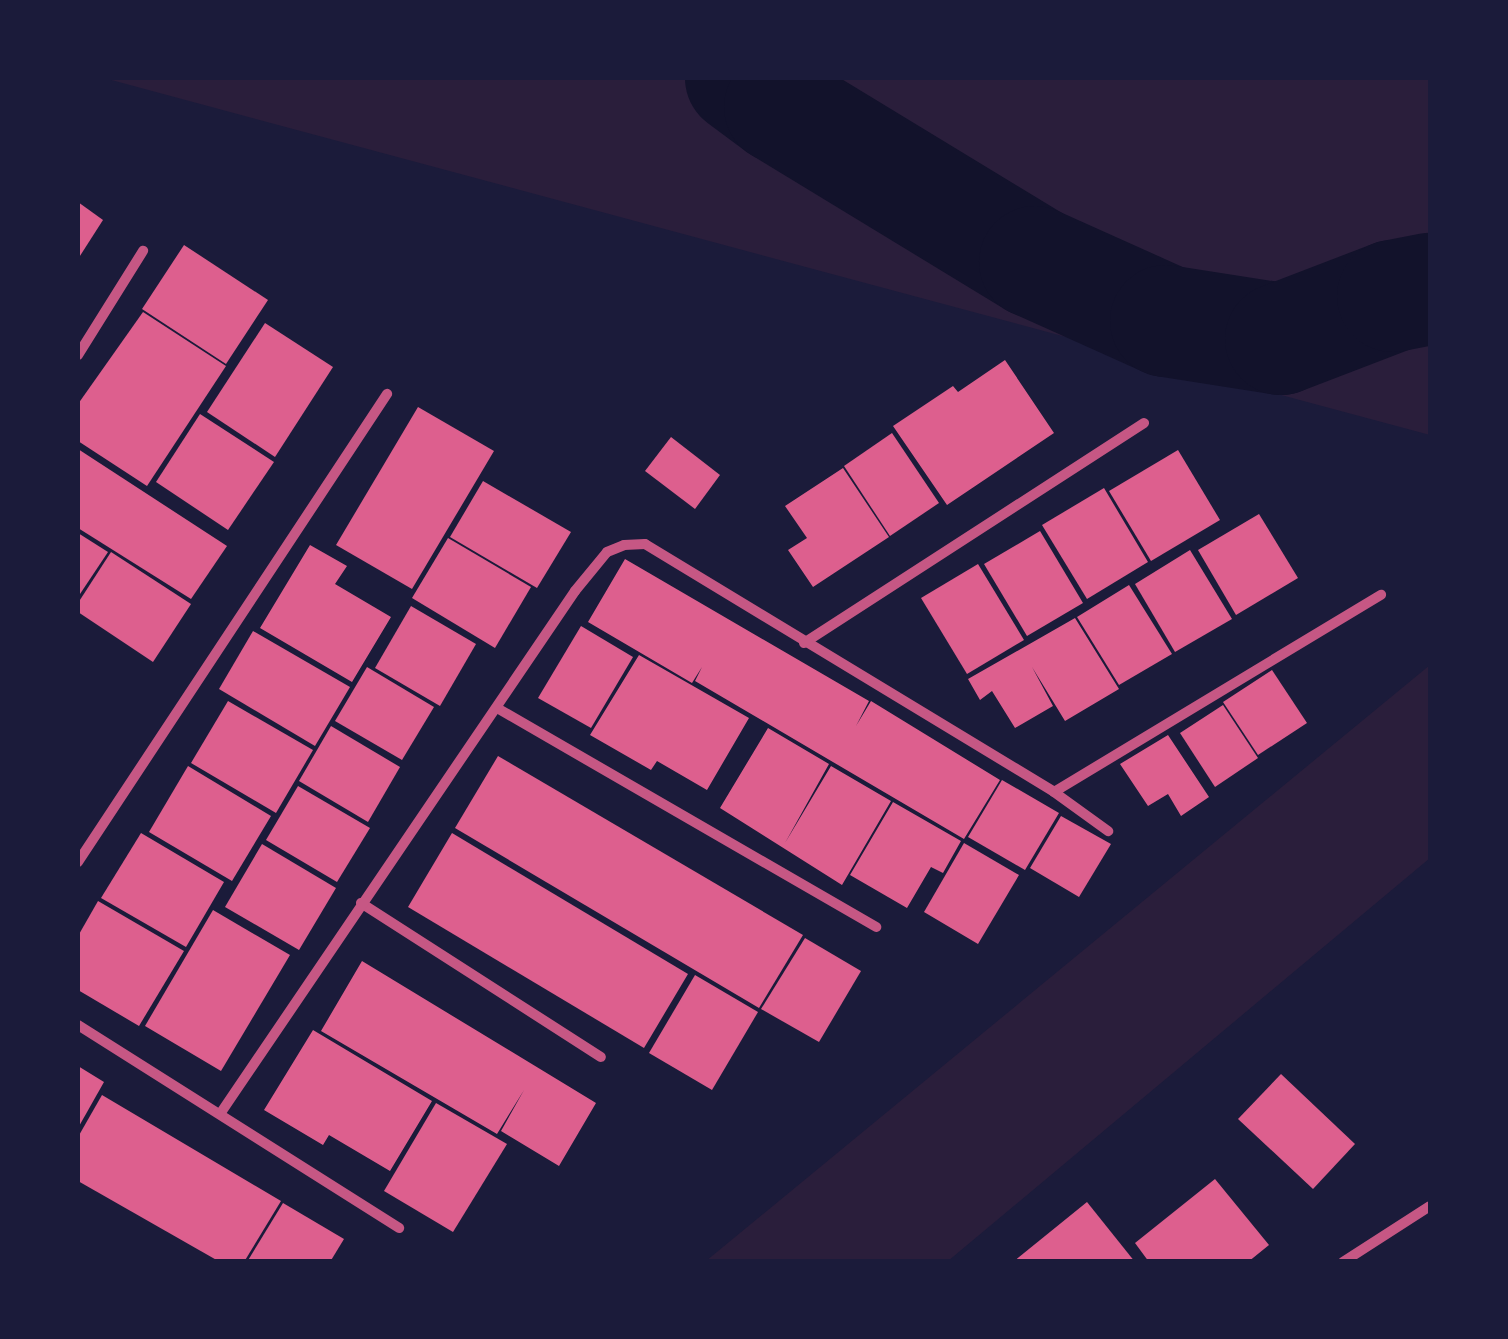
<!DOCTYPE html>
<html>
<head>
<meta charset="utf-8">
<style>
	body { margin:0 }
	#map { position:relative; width:1508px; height:1339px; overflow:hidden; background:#1b1b3a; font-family:Arial,sans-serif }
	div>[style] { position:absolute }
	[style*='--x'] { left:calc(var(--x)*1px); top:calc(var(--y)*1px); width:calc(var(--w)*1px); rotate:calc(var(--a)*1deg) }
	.green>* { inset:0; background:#2a1e3b }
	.river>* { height:112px; margin:-56px; padding:0 56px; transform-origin:56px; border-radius:56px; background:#12122b }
	.building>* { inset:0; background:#dd5f8e }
	.minor>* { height:10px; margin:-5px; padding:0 5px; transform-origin:5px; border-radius:5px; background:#c65784 }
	span { translate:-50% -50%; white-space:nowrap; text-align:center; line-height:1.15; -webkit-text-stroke:10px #1b1b3a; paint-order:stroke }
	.frame { position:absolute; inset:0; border:80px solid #1b1b3a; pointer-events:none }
</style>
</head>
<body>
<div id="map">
	<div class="green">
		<div style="clip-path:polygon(104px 78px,1430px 78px,1430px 435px)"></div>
		<div style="clip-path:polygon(1430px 665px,1430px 858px,948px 1261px,706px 1261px)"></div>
	</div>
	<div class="river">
		<div style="--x:741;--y:78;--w:49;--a:36.6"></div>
		<div style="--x:780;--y:107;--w:298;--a:31.3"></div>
		<div style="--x:1035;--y:262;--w:144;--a:24.2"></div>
		<div style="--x:1166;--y:321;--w:116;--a:8.9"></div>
		<div style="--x:1281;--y:339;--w:120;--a:-21"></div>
		<div style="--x:1393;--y:296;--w:38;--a:-11"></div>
	</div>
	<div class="building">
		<div style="clip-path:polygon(78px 202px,103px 220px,78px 259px)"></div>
		<div style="clip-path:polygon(184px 245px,268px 300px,226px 364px,142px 309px)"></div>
		<div style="clip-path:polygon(143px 312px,226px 366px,147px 486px,78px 441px,78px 404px)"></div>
		<div style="clip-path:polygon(265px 323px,333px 367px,275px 457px,207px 412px)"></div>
		<div style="clip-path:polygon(1005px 360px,1054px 433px,947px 505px,893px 426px,953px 386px,958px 392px)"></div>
		<div style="clip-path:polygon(418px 407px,494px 451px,412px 589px,336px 545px)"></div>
		<div style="clip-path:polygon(200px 414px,274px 462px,228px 530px,156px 482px)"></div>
		<div style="clip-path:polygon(892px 433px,939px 503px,890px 536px,844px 466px)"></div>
		<div style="clip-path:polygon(671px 437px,720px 475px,695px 509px,645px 471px)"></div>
		<div style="clip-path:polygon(78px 449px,227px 546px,191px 599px,78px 528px)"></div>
		<div style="clip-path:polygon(1178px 450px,1220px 520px,1151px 561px,1109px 491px)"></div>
		<div style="clip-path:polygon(843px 468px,889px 537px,813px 587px,788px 550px,807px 538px,785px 506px)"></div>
		<div style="clip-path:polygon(483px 481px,571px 532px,537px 588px,450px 537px)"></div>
		<div style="clip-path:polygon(1104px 488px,1148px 562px,1087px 599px,1042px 525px)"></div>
		<div style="clip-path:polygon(1259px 514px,1298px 578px,1236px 615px,1198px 550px)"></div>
		<div style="clip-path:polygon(1040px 531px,1083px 603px,1027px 636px,984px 564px)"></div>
		<div style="clip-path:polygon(78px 533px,108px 552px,78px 597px)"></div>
		<div style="clip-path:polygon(448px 538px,531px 587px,495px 648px,412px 598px)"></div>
		<div style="clip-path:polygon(310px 545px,347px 566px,335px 584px,391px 617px,352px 682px,260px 628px)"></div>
		<div style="clip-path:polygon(1190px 550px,1232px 619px,1175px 652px,1135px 584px)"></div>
		<div style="clip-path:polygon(111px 552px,191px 604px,153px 662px,78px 612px,78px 603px)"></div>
		<div style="clip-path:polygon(625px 559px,869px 701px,856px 726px,871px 701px,1000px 780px,964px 839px,695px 681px,702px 667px,692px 683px,588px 622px)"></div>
		<div style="clip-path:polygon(978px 564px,1024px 640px,967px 674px,921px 598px)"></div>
		<div style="clip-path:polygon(1129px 585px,1172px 654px,1119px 685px,1077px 617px)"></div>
		<div style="clip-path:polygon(411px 606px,476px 644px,440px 706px,375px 668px)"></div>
		<div style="clip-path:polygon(1075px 618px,1119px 689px,1065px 721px,1032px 667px,1053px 706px,1015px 728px,992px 691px,980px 700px,968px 679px)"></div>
		<div style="clip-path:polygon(581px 626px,633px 657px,591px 728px,538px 698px)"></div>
		<div style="clip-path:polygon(253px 631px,350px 687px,315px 746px,219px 689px)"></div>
		<div style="clip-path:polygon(639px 655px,749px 718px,707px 790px,657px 761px,651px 770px,590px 735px)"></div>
		<div style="clip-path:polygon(367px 667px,434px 707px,402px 760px,335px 721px)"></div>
		<div style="clip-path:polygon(1272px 670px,1307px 723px,1258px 755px,1223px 702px)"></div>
		<div style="clip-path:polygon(228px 701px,313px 750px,276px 813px,191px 763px)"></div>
		<div style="clip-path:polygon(1223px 705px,1258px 758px,1215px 787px,1180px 733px)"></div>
		<div style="clip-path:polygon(331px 726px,400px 767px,368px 822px,299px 781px)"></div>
		<div style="clip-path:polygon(768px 728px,829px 764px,785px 843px,831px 766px,891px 801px,842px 885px,720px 808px)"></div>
		<div style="clip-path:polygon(1168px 735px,1209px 797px,1181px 816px,1168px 794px,1148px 806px,1120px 764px)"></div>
		<div style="clip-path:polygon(498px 756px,803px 935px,759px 1008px,455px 828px)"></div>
		<div style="clip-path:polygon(188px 766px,271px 816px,232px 881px,149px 832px)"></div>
		<div style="clip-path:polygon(1002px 780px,1059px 813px,1025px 870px,968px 837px)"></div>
		<div style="clip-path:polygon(298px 786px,370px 828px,337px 882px,266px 840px)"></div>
		<div style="clip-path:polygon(893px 802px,961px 841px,943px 873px,931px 867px,907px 908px,850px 875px)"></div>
		<div style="clip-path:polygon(1061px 816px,1111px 844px,1079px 897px,1030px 868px)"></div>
		<div style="clip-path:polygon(141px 833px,224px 882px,186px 947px,101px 898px)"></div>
		<div style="clip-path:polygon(452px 833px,688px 974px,644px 1048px,408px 907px)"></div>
		<div style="clip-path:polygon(964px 843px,1019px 875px,978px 944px,924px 912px)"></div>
		<div style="clip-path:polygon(262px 844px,336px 888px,299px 950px,225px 907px)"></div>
		<div style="clip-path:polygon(98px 901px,184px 951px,139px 1026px,78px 990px,78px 936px)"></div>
		<div style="clip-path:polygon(213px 910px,290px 955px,221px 1071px,145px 1026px)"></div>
		<div style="clip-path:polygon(805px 938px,861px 971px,819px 1042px,761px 1009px)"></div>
		<div style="clip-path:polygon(362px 961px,596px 1103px,559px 1166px,501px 1131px,524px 1090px,497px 1134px,321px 1031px)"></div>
		<div style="clip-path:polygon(695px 975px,758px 1012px,712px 1090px,649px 1053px)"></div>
		<div style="clip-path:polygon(313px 1030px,432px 1101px,390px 1171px,329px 1135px,323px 1145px,264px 1110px)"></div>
		<div style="clip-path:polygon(78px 1066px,104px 1082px,78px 1128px)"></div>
		<div style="clip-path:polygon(1281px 1074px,1355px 1144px,1313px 1189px,1238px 1119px)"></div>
		<div style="clip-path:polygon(102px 1095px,281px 1201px,244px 1262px,220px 1262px,78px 1181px,78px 1137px)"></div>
		<div style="clip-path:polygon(436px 1103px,507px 1144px,453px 1232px,384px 1191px)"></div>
		<div style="clip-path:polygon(1215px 1179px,1269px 1245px,1248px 1262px,1149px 1262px,1135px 1243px)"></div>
		<div style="clip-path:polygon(1087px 1202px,1135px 1262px,1013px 1262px)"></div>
		<div style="clip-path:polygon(283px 1203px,344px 1239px,330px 1262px,247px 1262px)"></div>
	</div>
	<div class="minor">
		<div style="--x:78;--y:355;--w:123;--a:-58"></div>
		<div style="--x:804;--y:643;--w:405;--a:-32.9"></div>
		<div style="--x:497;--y:708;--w:438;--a:30"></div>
		<div style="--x:1054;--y:792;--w:382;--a:-31.1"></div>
		<div style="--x:78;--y:862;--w:561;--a:-56.56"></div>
		<div style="--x:361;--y:903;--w:285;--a:32.7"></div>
		<div style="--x:78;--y:1025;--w:380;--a:32.3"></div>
		<div style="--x:220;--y:1114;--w:632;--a:-55.83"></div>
		<div style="--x:575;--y:591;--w:50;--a:-50.6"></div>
		<div style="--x:607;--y:552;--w:18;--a:-22"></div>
		<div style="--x:624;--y:545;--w:21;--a:-3"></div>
		<div style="--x:645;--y:544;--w:478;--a:31.2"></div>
		<div style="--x:1054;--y:792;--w:67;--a:35.8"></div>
		<div style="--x:1343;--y:1262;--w:103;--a:-32.8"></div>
	</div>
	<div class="frame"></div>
</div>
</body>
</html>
